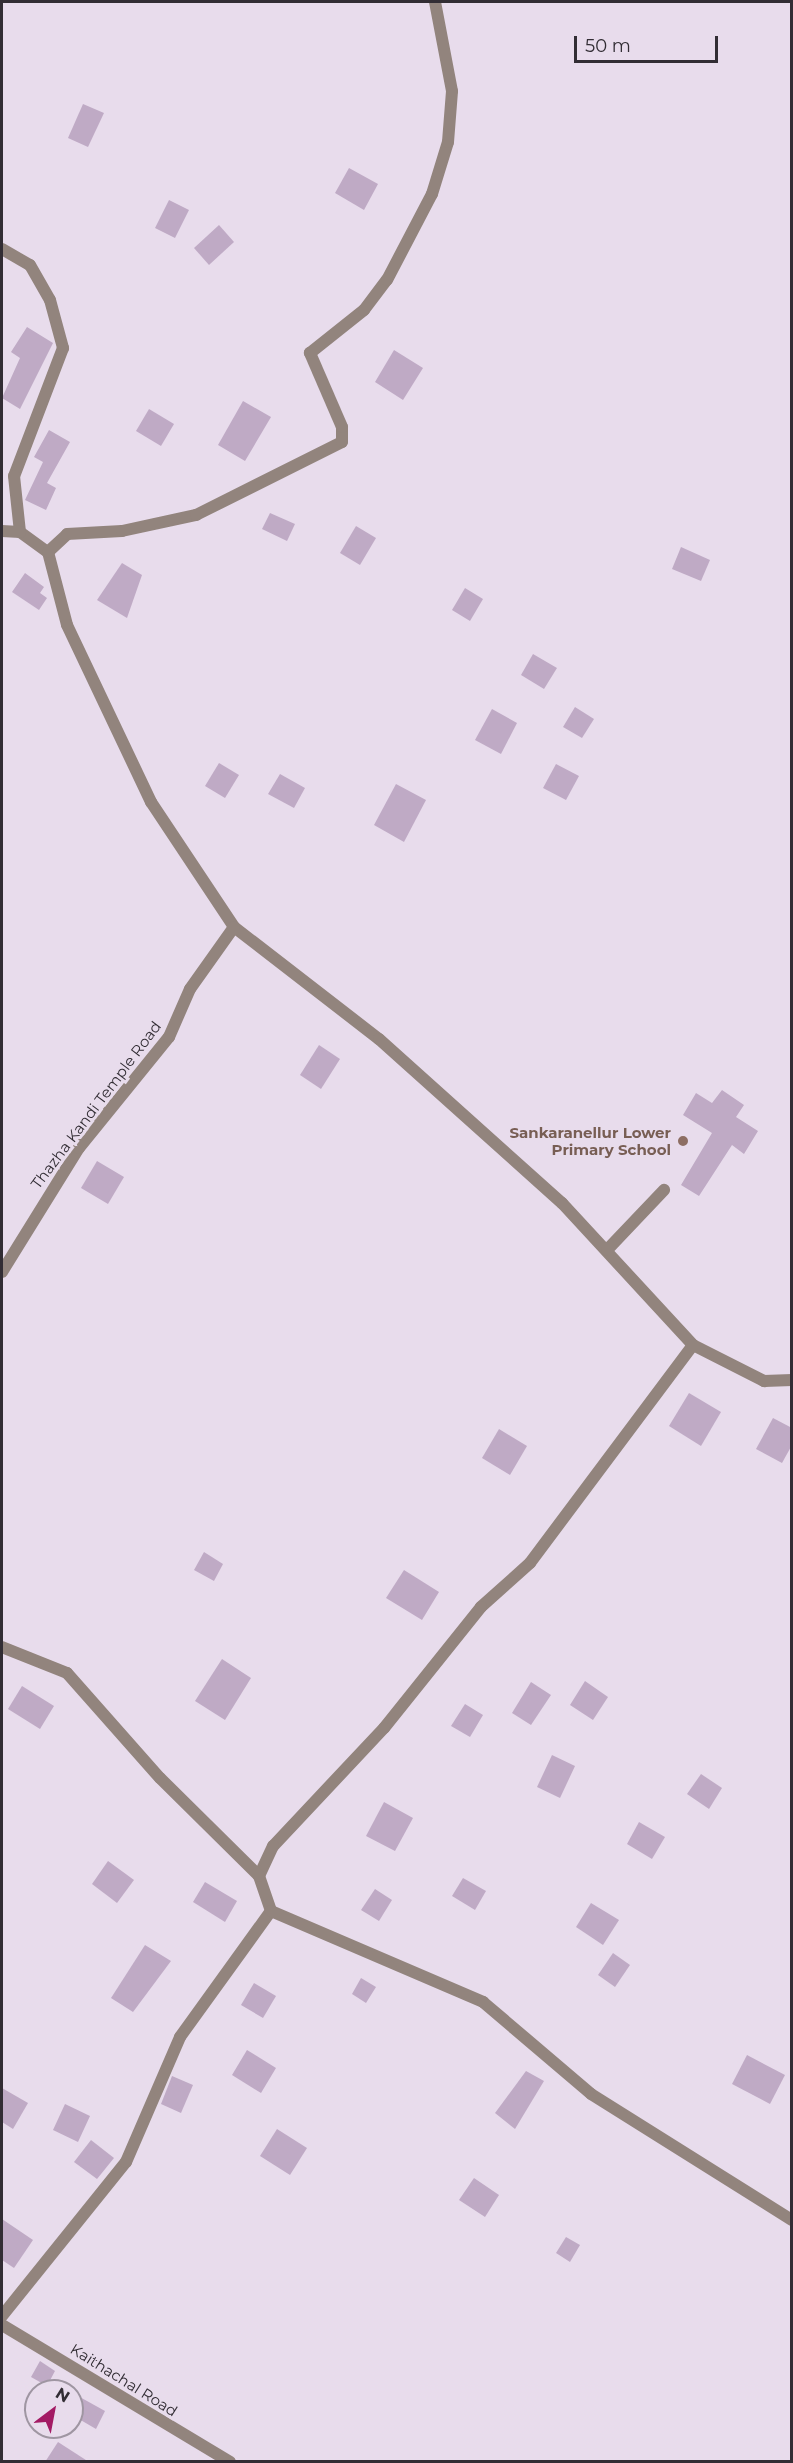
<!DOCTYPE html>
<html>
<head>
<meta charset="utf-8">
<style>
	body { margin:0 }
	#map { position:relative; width:793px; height:2463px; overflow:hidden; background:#e8dcec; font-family:Montserrat,sans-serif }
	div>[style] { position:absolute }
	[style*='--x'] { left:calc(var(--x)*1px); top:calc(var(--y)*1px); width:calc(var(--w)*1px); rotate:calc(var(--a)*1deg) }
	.building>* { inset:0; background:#bfaac5 }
	.minor>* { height:12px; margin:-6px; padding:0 6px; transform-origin:6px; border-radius:6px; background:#92847d }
	.dots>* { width:16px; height:16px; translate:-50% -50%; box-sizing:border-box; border:3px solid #e8dcec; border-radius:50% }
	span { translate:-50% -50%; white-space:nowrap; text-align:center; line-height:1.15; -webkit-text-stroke:6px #e8dcec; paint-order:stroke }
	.street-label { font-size:15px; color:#322d34 }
	.education-label { font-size:15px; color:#785e54; font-weight:700 }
	.right { translate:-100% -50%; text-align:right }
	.frame { position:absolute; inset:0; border:3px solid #322d34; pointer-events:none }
	.north { position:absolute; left:24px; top:2379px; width:60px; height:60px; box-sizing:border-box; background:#e8dcec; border:2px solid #9f96a2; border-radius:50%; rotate:32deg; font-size:16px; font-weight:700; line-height:24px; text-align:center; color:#322d34 }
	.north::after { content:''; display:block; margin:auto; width:21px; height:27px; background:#a31a64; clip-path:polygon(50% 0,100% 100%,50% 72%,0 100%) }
	.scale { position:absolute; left:574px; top:36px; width:144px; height:27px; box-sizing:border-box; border:3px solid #322d34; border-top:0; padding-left:8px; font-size:18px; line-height:21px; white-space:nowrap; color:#322d34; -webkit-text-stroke:4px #e8dcec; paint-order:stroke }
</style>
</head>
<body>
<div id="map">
	<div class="building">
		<div style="clip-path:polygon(83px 104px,104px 113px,88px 147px,68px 138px)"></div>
		<div style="clip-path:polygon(349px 168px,378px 184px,364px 210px,335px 193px)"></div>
		<div style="clip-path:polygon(169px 200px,189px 210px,175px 238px,155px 228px)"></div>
		<div style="clip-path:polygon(219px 225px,234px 242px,209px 265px,194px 248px)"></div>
		<div style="clip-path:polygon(27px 327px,53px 343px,20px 409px,2px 398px,20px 358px,11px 352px)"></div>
		<div style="clip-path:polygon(394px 350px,423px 368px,403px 400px,375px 382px)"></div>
		<div style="clip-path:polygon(243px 401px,271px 417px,245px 461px,218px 445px)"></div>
		<div style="clip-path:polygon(149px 409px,174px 424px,161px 446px,136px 431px)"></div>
		<div style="clip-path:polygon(49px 430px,70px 442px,47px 483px,56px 488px,46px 510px,25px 500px,43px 462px,34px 457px)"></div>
		<div style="clip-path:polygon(270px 513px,295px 524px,287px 541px,262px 529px)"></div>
		<div style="clip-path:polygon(356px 526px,376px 538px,360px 565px,340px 553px)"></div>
		<div style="clip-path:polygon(681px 547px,710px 560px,701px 581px,672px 569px)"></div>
		<div style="clip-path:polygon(122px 563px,142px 575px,127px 618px,97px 600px)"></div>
		<div style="clip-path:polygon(25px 573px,44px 587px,40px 593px,47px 598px,39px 610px,12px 592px)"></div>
		<div style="clip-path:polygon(465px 588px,483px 599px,470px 621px,452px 610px)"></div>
		<div style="clip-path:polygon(533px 654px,557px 668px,544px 689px,521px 675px)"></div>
		<div style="clip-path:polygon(575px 707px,594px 719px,582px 738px,563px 727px)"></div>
		<div style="clip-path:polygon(492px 709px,517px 723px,501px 754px,475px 740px)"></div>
		<div style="clip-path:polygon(219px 763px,239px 775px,225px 798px,205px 786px)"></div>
		<div style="clip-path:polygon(556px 764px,579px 776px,566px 800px,543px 788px)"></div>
		<div style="clip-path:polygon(280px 774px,305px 788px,294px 808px,268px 794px)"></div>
		<div style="clip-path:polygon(396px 784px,426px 800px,404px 842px,374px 825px)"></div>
		<div style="clip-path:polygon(319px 1045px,340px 1059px,321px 1089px,300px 1075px)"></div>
		<div style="clip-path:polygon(722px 1090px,744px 1105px,736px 1117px,758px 1131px,744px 1154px,732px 1145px,699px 1196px,681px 1185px,712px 1133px,683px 1115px,696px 1093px,712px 1103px)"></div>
		<div style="clip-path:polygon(97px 1161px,124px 1177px,108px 1204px,81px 1188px)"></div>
		<div style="clip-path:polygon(689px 1393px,721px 1412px,701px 1446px,669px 1426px)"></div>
		<div style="clip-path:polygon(773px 1418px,792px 1428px,792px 1445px,782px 1463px,756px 1449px)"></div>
		<div style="clip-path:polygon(499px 1429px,527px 1446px,510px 1475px,482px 1458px)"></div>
		<div style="clip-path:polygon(204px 1552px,223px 1564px,214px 1581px,194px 1570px)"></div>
		<div style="clip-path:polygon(404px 1570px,439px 1592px,422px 1620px,386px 1598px)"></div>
		<div style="clip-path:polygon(222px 1659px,251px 1678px,225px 1720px,195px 1701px)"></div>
		<div style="clip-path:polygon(585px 1681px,608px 1697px,593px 1720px,570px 1705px)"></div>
		<div style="clip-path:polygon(531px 1682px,551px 1695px,531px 1725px,512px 1713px)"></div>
		<div style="clip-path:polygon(22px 1686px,54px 1706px,40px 1729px,8px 1709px)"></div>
		<div style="clip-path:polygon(465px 1704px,483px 1715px,470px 1737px,451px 1726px)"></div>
		<div style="clip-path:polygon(552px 1755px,575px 1766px,560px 1798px,537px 1787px)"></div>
		<div style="clip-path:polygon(701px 1774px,722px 1788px,709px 1809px,687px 1794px)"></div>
		<div style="clip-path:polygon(384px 1802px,413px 1818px,395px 1851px,366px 1836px)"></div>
		<div style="clip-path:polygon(639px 1822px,665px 1837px,652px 1859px,627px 1844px)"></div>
		<div style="clip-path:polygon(108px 1861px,134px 1880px,117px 1903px,92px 1884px)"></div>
		<div style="clip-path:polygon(463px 1878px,486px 1891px,475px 1910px,452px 1896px)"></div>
		<div style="clip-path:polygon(205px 1882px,237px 1901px,225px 1922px,193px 1902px)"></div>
		<div style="clip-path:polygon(375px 1889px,392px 1900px,379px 1921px,361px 1910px)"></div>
		<div style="clip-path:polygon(591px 1903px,619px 1920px,603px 1945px,576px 1927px)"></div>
		<div style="clip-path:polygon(145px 1945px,171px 1961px,133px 2012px,111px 1998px)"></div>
		<div style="clip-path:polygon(613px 1953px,630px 1965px,615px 1987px,598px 1975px)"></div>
		<div style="clip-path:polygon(361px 1978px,376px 1987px,366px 2003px,352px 1994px)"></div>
		<div style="clip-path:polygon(254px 1983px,276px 1996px,263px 2018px,241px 2005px)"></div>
		<div style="clip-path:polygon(247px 2050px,276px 2068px,261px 2093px,232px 2075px)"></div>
		<div style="clip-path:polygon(747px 2055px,785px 2075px,770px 2104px,732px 2084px)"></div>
		<div style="clip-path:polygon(526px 2071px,544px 2081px,515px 2129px,495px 2113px)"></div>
		<div style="clip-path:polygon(172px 2076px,193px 2085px,181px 2113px,161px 2104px)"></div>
		<div style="clip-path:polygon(2px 2088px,28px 2103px,13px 2129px,2px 2122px)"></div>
		<div style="clip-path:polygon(65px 2104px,90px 2116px,78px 2142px,53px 2130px)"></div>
		<div style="clip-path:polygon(277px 2129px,307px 2148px,290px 2175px,260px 2156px)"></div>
		<div style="clip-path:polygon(91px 2140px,114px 2158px,97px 2179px,74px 2162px)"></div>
		<div style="clip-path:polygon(474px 2178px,499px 2195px,485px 2217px,459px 2200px)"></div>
		<div style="clip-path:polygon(2px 2219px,33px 2240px,14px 2268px,2px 2260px)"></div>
		<div style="clip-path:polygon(566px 2237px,580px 2245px,570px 2262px,556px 2253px)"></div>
		<div style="clip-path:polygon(40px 2361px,55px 2371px,47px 2386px,31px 2377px)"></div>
		<div style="clip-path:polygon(78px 2396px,105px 2411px,96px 2429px,72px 2415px)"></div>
		<div style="clip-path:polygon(58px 2442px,89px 2462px,45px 2462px)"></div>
	</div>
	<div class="minor">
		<div style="--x:2;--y:249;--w:32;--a:30"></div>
		<div style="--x:30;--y:265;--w:40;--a:60.3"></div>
		<div style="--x:50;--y:300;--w:50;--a:74.8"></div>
		<div style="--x:63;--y:348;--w:137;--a:110.9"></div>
		<div style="--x:14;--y:476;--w:56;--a:83.9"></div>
		<div style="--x:20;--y:532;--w:34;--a:36"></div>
		<div style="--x:48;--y:552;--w:75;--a:75.4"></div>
		<div style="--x:67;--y:625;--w:196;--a:64.6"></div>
		<div style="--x:151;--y:802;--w:150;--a:56.4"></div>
		<div style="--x:234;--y:927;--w:183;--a:37.7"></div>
		<div style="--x:379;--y:1039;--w:246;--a:41.9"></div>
		<div style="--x:562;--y:1203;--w:193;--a:47.3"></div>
		<div style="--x:693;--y:1345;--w:272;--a:126.8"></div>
		<div style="--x:530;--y:1563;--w:66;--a:138.1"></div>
		<div style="--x:481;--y:1607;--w:155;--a:128.7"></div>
		<div style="--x:384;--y:1728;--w:162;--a:133.2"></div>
		<div style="--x:273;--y:1846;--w:33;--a:115"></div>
		<div style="--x:259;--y:1876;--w:37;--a:71"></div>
		<div style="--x:2;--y:531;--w:18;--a:3"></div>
		<div style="--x:48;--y:552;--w:26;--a:-43"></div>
		<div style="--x:67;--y:534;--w:55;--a:-3.1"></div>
		<div style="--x:122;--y:531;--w:76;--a:-12.2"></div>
		<div style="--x:196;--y:515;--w:163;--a:-26.6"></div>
		<div style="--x:342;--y:442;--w:15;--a:-90"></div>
		<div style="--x:342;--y:427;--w:81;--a:-113.4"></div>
		<div style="--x:310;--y:353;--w:69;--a:-38.5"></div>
		<div style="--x:364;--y:310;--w:38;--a:-53"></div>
		<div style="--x:387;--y:280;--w:97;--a:-62.4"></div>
		<div style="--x:432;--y:194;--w:54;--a:-72.9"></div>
		<div style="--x:448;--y:142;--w:51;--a:-85.5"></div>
		<div style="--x:452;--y:91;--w:91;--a:-100.8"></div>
		<div style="--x:607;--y:1250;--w:83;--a:-46.5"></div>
		<div style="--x:2;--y:1272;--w:146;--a:-58.2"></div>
		<div style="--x:79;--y:1148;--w:143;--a:-51"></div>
		<div style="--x:169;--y:1037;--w:52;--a:-66.4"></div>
		<div style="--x:190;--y:989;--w:76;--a:-54.6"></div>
		<div style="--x:693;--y:1345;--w:80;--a:26.9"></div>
		<div style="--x:764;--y:1381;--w:28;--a:-2"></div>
		<div style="--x:2;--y:1647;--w:70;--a:21.8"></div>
		<div style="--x:67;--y:1673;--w:140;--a:48.5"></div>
		<div style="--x:160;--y:1778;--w:139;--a:44.7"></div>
		<div style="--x:2;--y:2316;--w:198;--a:-51.2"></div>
		<div style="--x:126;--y:2162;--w:136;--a:-66.6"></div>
		<div style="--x:180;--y:2037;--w:155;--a:-54.2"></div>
		<div style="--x:271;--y:1911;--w:231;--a:23.2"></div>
		<div style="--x:483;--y:2002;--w:142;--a:40.4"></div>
		<div style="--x:591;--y:2094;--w:237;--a:32.1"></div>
		<div style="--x:2;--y:2325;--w:266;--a:31"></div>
	</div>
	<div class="dots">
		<div style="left:683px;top:1141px;background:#8d6e63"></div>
	</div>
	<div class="street-label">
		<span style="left:96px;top:1105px;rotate:-53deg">Thazha Kandi Temple Road</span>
		<span style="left:124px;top:2380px;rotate:32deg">Kaithachal Road</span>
	</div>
	<div class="education-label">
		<span class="right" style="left:671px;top:1141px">Sankaranellur Lower<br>Primary School</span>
	</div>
	<div class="frame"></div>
	<div class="north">N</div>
	<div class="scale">50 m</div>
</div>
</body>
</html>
